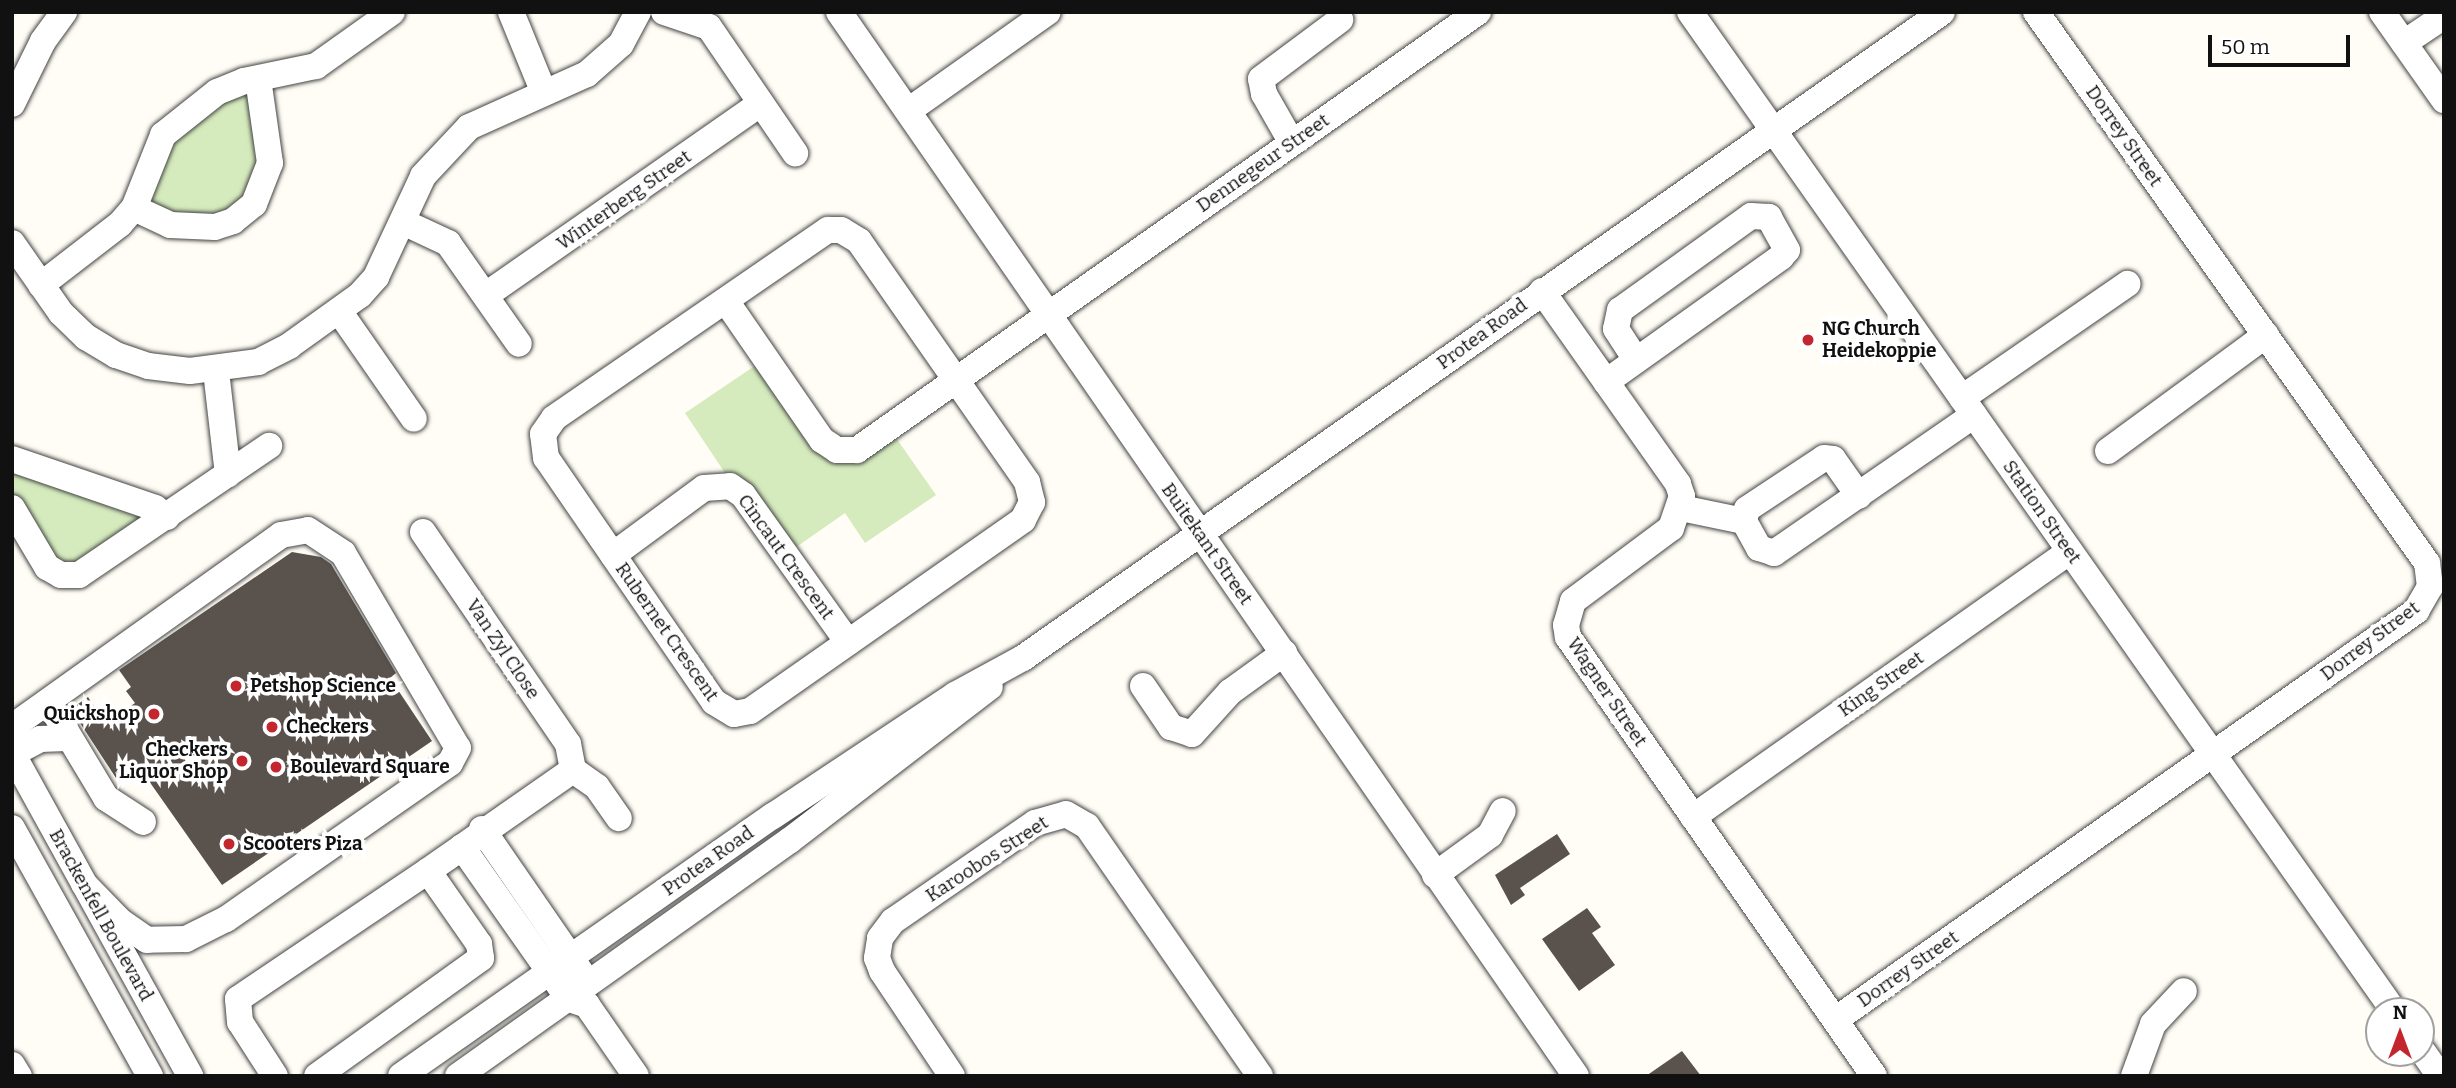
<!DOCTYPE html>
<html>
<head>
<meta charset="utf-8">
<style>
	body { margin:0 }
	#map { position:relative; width:2456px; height:1088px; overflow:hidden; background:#fffdf5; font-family:Bitter,serif }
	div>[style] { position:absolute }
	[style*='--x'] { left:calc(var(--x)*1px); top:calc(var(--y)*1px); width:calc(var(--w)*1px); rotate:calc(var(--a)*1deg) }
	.green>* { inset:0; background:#d5ebbd }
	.building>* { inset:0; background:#5a524d }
	.roads { filter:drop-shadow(0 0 2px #444) drop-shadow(0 0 2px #444) }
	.minor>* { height:26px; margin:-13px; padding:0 13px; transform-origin:13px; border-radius:13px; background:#fff }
	.dots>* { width:19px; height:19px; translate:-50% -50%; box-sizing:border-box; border:4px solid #fff; border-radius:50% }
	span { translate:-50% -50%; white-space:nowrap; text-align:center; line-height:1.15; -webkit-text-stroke:7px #fff; paint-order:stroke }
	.street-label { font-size:19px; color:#111 }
	.poi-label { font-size:19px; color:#111; font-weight:700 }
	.left { translate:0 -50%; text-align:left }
	.right { translate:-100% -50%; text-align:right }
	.frame { position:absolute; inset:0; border:14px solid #111; pointer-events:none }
	.north { position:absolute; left:2365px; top:997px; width:70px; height:70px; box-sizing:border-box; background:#fff; border:2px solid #a0a0a0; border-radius:50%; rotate:0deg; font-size:19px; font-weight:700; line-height:28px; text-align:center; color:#111 }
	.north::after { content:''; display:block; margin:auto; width:24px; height:32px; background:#c4262e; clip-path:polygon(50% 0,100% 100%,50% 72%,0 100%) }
	.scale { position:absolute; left:2208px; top:35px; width:142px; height:32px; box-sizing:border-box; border:4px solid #111; border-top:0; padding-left:9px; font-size:21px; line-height:24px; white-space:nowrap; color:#111; -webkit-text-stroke:5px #fff; paint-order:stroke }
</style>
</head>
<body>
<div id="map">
	<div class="green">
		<div style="clip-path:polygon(245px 92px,250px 96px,261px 172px,231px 214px,184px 220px,153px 208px,146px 190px,164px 148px,218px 100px)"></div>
		<div style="clip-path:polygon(759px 363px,817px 445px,894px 435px,936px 495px,865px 543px,845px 513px,792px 550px,727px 476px,685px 413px)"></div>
		<div style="clip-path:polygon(12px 472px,138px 514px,139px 518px,75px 568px,47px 555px,12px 492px)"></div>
	</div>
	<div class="building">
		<div style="clip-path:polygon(292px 552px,321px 557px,331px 564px,396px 673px,390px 678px,432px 741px,222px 885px,137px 764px,116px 778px,71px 709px,88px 697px,106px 724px,135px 703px,126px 691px,131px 687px,119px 670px)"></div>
		<div style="clip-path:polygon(1557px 834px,1570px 854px,1520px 888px,1525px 895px,1511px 905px,1495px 875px)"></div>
		<div style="clip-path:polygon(1587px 908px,1601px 927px,1592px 933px,1615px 965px,1579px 991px,1542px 939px)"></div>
		<div style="clip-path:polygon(1682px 1051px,1701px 1076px,1646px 1076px)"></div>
	</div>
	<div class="roads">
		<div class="minor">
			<div style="--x:511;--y:12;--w:87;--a:67.8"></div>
			<div style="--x:664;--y:12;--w:47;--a:18.4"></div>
			<div style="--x:709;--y:27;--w:153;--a:55.7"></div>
			<div style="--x:839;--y:12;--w:1294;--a:55.29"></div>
			<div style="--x:1690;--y:12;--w:1222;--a:54.83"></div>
			<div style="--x:2382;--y:12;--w:108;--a:54.8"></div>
			<div style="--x:2404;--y:43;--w:48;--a:-34"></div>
			<div style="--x:12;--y:104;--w:70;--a:-63.8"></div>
			<div style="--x:43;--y:41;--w:36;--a:-54"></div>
			<div style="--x:908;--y:111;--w:171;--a:-35.3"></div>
			<div style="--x:1292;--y:143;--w:56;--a:-119.7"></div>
			<div style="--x:1264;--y:94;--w:15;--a:-101"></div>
			<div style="--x:1261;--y:79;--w:99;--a:-36.8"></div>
			<div style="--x:134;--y:208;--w:40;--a:25"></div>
			<div style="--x:170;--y:225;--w:45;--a:2.5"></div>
			<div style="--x:215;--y:227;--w:19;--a:-18"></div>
			<div style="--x:233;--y:221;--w:27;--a:-39"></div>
			<div style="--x:254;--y:204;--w:44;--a:-68.7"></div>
			<div style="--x:270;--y:163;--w:85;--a:-98.1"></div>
			<div style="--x:403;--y:222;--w:50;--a:25"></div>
			<div style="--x:448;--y:243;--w:123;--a:54.9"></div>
			<div style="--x:828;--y:230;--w:13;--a:0"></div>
			<div style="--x:841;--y:230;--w:21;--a:31"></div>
			<div style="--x:859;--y:241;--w:294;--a:55.1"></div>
			<div style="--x:1027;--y:482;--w:21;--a:76"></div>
			<div style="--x:1032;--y:502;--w:20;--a:117"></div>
			<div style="--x:1023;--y:520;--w:333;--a:145"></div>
			<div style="--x:750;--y:711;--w:16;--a:169"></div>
			<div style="--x:734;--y:714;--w:23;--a:-149"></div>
			<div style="--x:714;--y:702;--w:296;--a:-124.5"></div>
			<div style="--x:546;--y:458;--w:24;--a:-97"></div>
			<div style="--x:543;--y:434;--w:19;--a:-55"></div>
			<div style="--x:554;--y:418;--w:332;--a:-34.5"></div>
			<div style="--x:12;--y:243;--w:85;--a:55"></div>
			<div style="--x:61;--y:313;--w:35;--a:44"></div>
			<div style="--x:86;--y:337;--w:35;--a:31"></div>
			<div style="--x:116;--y:355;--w:34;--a:19"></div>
			<div style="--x:148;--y:366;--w:42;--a:6.8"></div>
			<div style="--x:190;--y:371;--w:69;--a:-7.5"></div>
			<div style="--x:258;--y:362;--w:35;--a:-27"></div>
			<div style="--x:289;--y:346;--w:87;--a:-35.7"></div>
			<div style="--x:360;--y:295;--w:24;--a:-48"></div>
			<div style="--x:376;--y:277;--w:111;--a:-65"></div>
			<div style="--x:423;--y:176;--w:67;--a:-46.8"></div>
			<div style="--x:469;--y:127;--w:129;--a:-24.2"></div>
			<div style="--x:587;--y:74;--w:45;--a:-41.4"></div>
			<div style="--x:621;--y:44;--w:36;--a:-62"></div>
			<div style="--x:41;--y:285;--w:100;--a:-37.7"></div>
			<div style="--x:120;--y:224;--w:21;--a:-49"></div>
			<div style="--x:134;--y:208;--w:79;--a:-68.3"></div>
			<div style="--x:163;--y:135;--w:69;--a:-38.5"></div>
			<div style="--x:217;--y:92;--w:29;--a:-22"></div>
			<div style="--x:244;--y:81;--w:74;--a:-11.8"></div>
			<div style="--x:316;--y:66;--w:93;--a:-35.4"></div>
			<div style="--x:1542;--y:291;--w:236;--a:54.8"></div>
			<div style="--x:1678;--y:484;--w:13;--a:72"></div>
			<div style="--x:1682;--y:496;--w:34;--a:109"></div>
			<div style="--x:1671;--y:528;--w:122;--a:143.3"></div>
			<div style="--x:1573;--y:601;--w:25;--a:106"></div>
			<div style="--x:1566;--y:625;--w:12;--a:81"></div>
			<div style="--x:1568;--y:637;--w:535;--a:55.12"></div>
			<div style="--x:486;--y:295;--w:335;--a:-34.9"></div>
			<div style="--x:726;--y:301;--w:169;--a:55.4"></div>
			<div style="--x:822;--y:440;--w:18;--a:34"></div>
			<div style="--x:837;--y:450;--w:20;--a:0"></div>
			<div style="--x:857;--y:450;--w:760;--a:-35.2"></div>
			<div style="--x:339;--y:311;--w:131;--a:55.2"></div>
			<div style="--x:216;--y:371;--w:104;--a:83.4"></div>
			<div style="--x:1606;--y:382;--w:215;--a:-35.5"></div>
			<div style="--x:1781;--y:257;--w:9;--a:-49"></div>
			<div style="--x:1787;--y:250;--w:38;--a:-119"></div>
			<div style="--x:1769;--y:217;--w:18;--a:-177"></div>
			<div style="--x:1751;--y:216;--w:161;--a:144.3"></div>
			<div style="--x:1620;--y:310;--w:19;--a:102"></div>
			<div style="--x:1616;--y:329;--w:37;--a:57"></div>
			<div style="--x:1962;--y:398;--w:201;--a:-34.6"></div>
			<div style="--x:2108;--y:451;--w:196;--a:-36.3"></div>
			<div style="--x:12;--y:459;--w:151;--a:18.9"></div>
			<div style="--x:155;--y:508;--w:15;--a:37"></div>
			<div style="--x:12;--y:508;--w:69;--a:59.3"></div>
			<div style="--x:47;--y:567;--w:16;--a:30"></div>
			<div style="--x:61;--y:575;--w:18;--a:0"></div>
			<div style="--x:79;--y:575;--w:230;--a:-34.2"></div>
			<div style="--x:1681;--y:508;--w:64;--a:11.7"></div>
			<div style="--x:1744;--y:521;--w:31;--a:61"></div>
			<div style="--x:1759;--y:548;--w:16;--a:18"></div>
			<div style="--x:1774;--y:553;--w:243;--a:-34.6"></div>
			<div style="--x:1744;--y:521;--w:12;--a:-76"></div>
			<div style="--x:1747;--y:509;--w:92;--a:-33.5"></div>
			<div style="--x:1824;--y:458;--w:9;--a:6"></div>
			<div style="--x:1833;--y:459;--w:45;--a:54.9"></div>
			<div style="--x:423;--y:532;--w:257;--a:55.6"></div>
			<div style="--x:568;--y:744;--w:26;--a:79"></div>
			<div style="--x:573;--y:770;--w:29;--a:35"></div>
			<div style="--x:597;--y:787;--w:38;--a:55"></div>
			<div style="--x:613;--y:555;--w:113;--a:-36.4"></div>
			<div style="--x:704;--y:488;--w:26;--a:-4"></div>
			<div style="--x:730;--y:486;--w:16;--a:35"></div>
			<div style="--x:743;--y:495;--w:181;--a:54.5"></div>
			<div style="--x:1143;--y:686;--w:50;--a:55.7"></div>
			<div style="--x:1171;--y:727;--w:22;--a:18"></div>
			<div style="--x:1192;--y:734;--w:57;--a:-47.9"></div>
			<div style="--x:1230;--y:692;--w:67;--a:-35.8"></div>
			<div style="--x:49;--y:703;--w:111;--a:59"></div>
			<div style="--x:106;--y:798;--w:44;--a:33"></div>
			<div style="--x:12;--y:727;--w:330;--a:-35.5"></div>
			<div style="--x:281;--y:535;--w:27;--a:-10"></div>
			<div style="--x:308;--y:530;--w:42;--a:33.3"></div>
			<div style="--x:343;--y:553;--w:226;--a:59.5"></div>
			<div style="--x:458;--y:748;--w:17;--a:118"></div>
			<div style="--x:450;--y:763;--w:273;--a:145.1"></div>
			<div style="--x:226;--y:919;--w:45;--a:153.4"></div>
			<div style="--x:186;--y:939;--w:39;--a:179"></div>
			<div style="--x:147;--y:940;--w:32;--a:-145"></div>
			<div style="--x:121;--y:922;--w:53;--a:-134.2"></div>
			<div style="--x:12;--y:753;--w:369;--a:61.1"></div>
			<div style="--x:12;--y:754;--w:32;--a:-28"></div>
			<div style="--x:40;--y:739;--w:27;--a:-2"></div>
			<div style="--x:1693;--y:817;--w:461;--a:-35.2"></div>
			<div style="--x:12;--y:828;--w:284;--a:60.9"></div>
			<div style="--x:482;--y:829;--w:173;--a:55.4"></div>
			<div style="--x:462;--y:847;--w:186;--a:54.9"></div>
			<div style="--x:569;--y:999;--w:19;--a:18"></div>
			<div style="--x:587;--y:1005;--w:86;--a:55.4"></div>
			<div style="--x:1435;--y:875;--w:68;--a:-36"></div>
			<div style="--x:1490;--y:835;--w:27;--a:-62"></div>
			<div style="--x:1835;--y:1020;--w:711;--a:-35.14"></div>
			<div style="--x:2416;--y:611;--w:28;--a:-60"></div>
			<div style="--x:2430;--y:587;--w:24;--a:-97"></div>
			<div style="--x:2427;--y:563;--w:676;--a:-125.36"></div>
			<div style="--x:2421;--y:1049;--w:33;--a:55"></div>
			<div style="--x:12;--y:1065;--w:13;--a:58"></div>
			<div style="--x:275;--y:1076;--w:64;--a:-122.9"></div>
			<div style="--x:240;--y:1022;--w:23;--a:-95"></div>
			<div style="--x:238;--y:999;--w:229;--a:-34"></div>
			<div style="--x:317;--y:1076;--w:202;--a:-35.7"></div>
			<div style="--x:481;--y:958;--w:14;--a:-98"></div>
			<div style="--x:479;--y:944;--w:89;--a:-124.9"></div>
			<div style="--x:428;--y:871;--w:177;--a:-34.9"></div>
			<div style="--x:401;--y:1076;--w:454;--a:-35"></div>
			<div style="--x:773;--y:816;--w:219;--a:-33.6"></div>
			<div style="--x:955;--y:695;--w:77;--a:-28.6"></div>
			<div style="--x:1023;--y:658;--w:1123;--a:-35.1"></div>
			<div style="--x:458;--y:1076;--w:406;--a:-35.4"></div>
			<div style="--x:789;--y:841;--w:253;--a:-37.5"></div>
			<div style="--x:952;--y:1076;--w:126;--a:-123.7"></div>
			<div style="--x:882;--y:971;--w:14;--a:-111"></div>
			<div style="--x:877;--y:958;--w:20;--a:-81"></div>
			<div style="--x:880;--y:938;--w:21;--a:-53"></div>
			<div style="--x:893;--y:921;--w:173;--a:-34.6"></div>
			<div style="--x:1035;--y:823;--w:32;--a:-16"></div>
			<div style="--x:1066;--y:814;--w:24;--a:30"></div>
			<div style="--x:1087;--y:826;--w:304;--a:55.3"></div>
			<div style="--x:2134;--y:1076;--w:55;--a:-69.9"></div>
			<div style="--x:2153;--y:1024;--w:45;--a:-46.8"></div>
		</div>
	</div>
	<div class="dots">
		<div style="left:1808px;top:340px;background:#c4262e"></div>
		<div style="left:236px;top:686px;background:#c4262e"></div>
		<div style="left:154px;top:714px;background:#c4262e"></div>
		<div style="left:272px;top:727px;background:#c4262e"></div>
		<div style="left:242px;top:761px;background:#c4262e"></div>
		<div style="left:276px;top:767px;background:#c4262e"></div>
		<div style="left:229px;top:844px;background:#c4262e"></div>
	</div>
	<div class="street-label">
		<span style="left:2124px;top:136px;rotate:55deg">Dorrey Street</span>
		<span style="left:1263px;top:163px;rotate:-35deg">Dennegeur Street</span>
		<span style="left:624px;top:200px;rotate:-35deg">Winterberg Street</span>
		<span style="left:1482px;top:334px;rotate:-36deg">Protea Road</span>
		<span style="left:2042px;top:512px;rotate:55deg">Station Street</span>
		<span style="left:1207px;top:544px;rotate:55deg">Buitekant Street</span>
		<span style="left:786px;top:557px;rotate:54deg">Cincaut Crescent</span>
		<span style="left:667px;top:632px;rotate:55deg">Rubernet Crescent</span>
		<span style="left:2370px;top:641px;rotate:-37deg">Dorrey Street</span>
		<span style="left:503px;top:649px;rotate:56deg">Van Zyl Close</span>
		<span style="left:1881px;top:684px;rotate:-35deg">King Street</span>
		<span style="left:1607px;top:692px;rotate:56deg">Wagner Street</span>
		<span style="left:987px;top:859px;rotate:-33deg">Karoobos Street</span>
		<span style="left:708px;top:861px;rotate:-35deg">Protea Road</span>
		<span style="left:101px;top:915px;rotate:61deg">Brackenfell Boulevard</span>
		<span style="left:1908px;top:969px;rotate:-35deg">Dorrey Street</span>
	</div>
	<div class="poi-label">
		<span class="left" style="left:1822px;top:340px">NG Church<br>Heidekoppie</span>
		<span class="left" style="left:250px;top:686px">Petshop Science</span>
		<span class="right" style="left:140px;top:714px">Quickshop</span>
		<span class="left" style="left:286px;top:727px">Checkers</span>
		<span class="right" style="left:228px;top:761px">Checkers<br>Liquor Shop</span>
		<span class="left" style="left:290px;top:767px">Boulevard Square</span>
		<span class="left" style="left:243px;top:844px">Scooters Piza</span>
	</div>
	<div class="frame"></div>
	<div class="north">N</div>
	<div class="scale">50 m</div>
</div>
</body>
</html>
